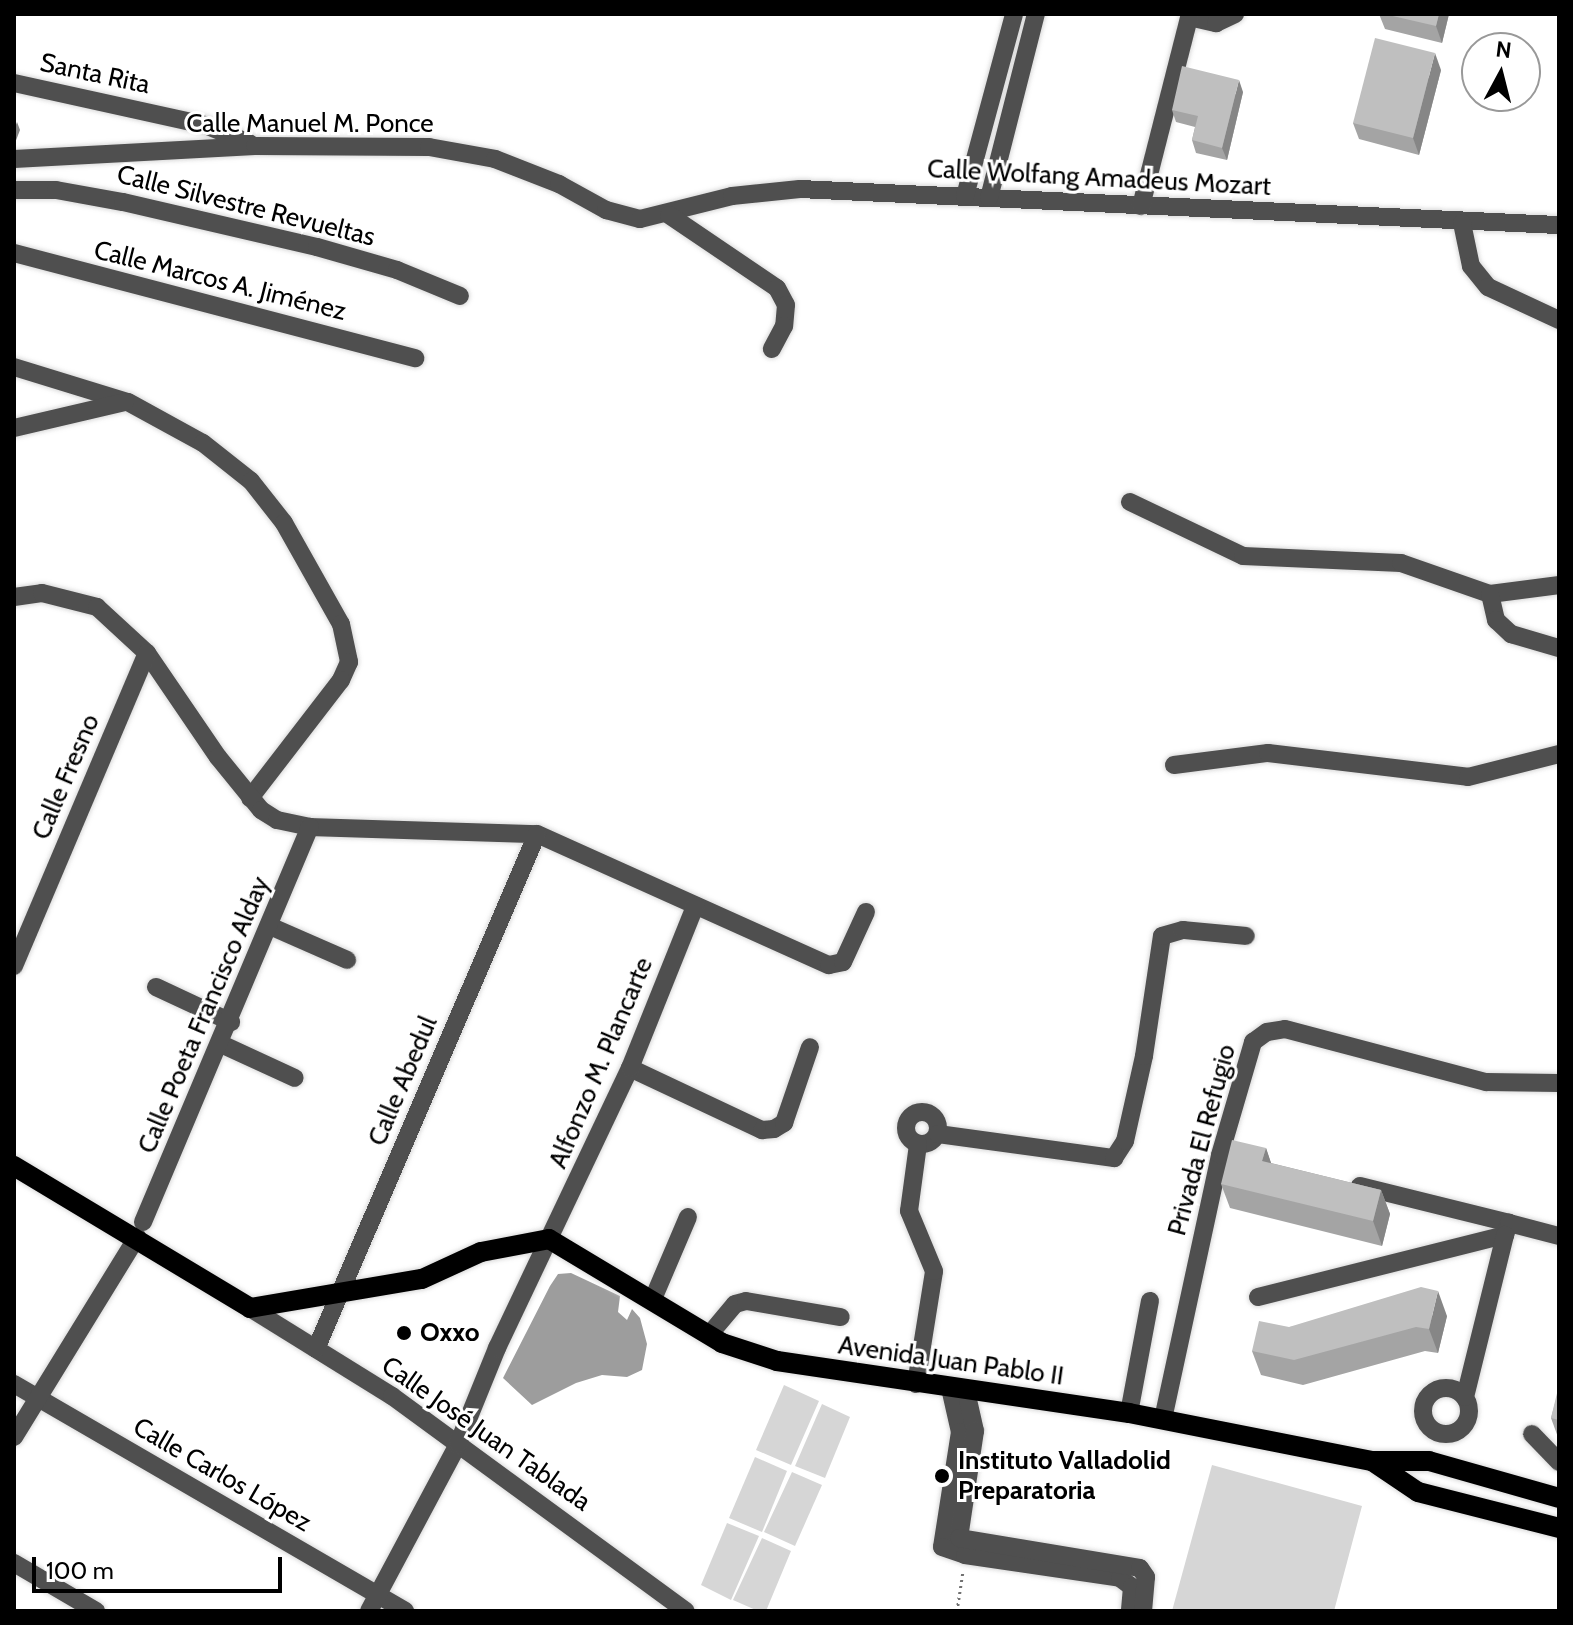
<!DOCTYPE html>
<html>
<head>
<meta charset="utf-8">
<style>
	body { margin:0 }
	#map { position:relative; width:1573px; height:1625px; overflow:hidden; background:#fff; font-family:Cabin,sans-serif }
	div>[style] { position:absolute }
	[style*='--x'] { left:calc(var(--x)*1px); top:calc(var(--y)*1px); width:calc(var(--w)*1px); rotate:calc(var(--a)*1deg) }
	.green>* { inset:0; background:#d6d6d6 }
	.water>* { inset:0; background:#9d9d9d }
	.path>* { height:3px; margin-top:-1.5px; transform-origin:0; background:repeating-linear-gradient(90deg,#717171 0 2px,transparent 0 6px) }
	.roads { filter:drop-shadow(0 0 2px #dbdbdb) drop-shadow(0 0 2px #dbdbdb) }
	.minor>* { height:18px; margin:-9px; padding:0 9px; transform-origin:9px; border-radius:9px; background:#4f4f4f }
	.minor>.ring { margin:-9px; padding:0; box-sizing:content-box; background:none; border:18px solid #4f4f4f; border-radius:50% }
	.major>* { height:20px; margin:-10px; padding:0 10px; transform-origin:10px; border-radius:10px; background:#000 }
	.wall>* { inset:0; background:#a4a4a4 }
	.shaded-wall>* { inset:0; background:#868686 }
	.building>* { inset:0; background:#bfbfbf }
	.dots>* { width:22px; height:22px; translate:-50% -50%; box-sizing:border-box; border:4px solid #fff; border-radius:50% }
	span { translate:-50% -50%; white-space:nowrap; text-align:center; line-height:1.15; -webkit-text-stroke:6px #fff; paint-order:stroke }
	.street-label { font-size:26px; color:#000 }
	.poi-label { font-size:26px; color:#000; font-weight:700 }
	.left { translate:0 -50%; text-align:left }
	.frame { position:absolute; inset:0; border:16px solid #000; pointer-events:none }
	.north { position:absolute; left:1461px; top:32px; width:80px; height:80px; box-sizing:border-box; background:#fff; border:2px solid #999; border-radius:50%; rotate:7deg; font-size:22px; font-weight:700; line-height:32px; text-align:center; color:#000 }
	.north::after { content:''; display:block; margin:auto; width:28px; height:36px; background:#000; clip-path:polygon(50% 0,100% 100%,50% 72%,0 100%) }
	.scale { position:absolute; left:32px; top:1557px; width:250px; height:36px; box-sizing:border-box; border:4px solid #000; border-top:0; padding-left:10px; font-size:24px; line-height:28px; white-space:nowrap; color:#000; -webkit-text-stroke:6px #fff; paint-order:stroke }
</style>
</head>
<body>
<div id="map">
	<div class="green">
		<div style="clip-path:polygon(784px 1385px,819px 1401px,791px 1465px,756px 1450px)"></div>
		<div style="clip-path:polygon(822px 1404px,850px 1417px,825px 1478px,795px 1466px)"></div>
		<div style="clip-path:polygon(755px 1457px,787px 1471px,762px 1532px,729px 1518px)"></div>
		<div style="clip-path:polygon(1212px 1465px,1362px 1506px,1334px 1611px,1172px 1611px)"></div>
		<div style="clip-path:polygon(792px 1472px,822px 1485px,795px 1546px,764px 1532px)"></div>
		<div style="clip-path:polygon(727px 1523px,759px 1536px,731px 1600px,701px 1585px)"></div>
		<div style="clip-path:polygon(762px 1538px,791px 1551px,766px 1611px,758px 1611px,733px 1600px)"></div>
	</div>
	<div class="water">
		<div style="clip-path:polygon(571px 1273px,620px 1296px,618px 1312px,627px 1320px,632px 1309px,640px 1318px,647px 1344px,642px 1370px,627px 1377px,602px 1375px,576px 1383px,532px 1405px,503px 1378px,550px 1286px,558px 1274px)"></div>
	</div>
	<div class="path">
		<div style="--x:957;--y:1611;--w:40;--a:-81.5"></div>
	</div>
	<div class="roads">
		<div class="minor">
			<div style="--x:1189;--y:17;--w:28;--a:13"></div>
			<div style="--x:1216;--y:23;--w:21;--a:-25"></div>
			<div style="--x:14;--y:83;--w:196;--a:12.4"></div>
			<div style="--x:205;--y:125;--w:48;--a:22.2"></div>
			<div style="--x:14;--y:159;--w:241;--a:-3.1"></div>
			<div style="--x:255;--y:146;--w:174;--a:0.3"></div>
			<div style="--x:429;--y:147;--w:67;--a:10.3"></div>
			<div style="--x:495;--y:159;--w:69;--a:21.3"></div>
			<div style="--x:559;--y:184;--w:54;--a:29"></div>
			<div style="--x:606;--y:210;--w:35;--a:15"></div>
			<div style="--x:640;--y:219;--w:95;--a:-14"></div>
			<div style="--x:732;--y:196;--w:68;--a:-5.9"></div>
			<div style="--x:800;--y:189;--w:760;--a:2.72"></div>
			<div style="--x:14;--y:190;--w:42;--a:0"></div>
			<div style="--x:56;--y:190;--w:68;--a:10.2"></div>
			<div style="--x:123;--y:202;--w:199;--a:13.1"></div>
			<div style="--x:317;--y:247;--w:83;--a:16"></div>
			<div style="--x:397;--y:270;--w:68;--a:22.4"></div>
			<div style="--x:965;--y:196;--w:188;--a:-74.9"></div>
			<div style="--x:989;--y:198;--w:190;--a:-75.7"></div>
			<div style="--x:1141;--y:206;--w:198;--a:-75.7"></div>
			<div style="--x:669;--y:215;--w:130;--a:34.1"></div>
			<div style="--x:777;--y:288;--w:19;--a:62"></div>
			<div style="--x:786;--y:305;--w:21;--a:95"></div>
			<div style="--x:784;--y:326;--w:26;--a:118"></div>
			<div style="--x:1462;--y:223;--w:44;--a:78.2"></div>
			<div style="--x:1471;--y:266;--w:27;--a:51"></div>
			<div style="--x:1488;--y:287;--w:78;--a:24.9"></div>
			<div style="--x:14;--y:253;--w:415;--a:14.7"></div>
			<div style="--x:14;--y:367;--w:119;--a:17.1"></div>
			<div style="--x:128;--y:402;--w:85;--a:28.7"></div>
			<div style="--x:203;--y:443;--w:61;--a:38.4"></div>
			<div style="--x:251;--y:481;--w:53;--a:51.8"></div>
			<div style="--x:284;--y:523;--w:116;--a:60.6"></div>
			<div style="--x:341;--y:624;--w:39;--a:78"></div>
			<div style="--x:349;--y:662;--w:20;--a:114"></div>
			<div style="--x:341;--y:680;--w:149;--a:127.6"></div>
			<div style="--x:14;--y:428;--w:114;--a:-13.2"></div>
			<div style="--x:1130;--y:502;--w:125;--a:25.5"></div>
			<div style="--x:1243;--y:556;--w:158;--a:2.5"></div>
			<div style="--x:1401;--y:563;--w:94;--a:19.2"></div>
			<div style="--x:1490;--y:594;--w:70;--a:-7.4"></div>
			<div style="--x:1490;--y:594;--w:27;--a:77"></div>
			<div style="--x:1496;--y:620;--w:21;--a:43"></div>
			<div style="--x:1511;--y:634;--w:50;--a:16.3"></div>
			<div style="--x:14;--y:597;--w:28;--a:-8"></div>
			<div style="--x:42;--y:593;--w:57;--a:14.3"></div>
			<div style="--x:97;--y:607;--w:68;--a:42.6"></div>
			<div style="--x:147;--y:653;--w:126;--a:55.7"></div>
			<div style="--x:218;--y:757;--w:68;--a:50.9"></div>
			<div style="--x:261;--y:810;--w:19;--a:32"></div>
			<div style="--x:277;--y:820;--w:34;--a:12"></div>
			<div style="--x:310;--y:827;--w:227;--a:1.8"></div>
			<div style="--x:537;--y:834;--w:320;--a:24.2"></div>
			<div style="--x:829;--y:965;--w:14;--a:-12"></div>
			<div style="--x:843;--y:962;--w:55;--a:-65.3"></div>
			<div style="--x:1174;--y:765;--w:95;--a:-7.3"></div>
			<div style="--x:1268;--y:753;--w:201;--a:6.8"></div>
			<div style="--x:1468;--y:777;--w:94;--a:-14.2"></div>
			<div style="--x:272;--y:927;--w:82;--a:23.7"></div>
			<div style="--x:14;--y:966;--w:340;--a:-67"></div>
			<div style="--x:156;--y:987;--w:83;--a:25"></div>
			<div style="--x:221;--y:1044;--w:81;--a:24.7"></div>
			<div style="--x:630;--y:1068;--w:146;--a:25.2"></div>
			<div style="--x:762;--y:1130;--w:12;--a:-5"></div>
			<div style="--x:774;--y:1129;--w:12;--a:-31"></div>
			<div style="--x:784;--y:1123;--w:80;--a:-71.1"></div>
			<div class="ring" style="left:906px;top:1112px;width:14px;height:14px"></div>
			<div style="--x:938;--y:1134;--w:178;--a:7.8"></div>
			<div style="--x:1114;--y:1158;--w:20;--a:-57"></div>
			<div style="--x:1125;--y:1141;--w:87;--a:-77.4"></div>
			<div style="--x:1144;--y:1056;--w:121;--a:-81.5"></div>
			<div style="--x:1162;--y:936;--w:22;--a:-16"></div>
			<div style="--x:1183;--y:930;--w:63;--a:5.4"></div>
			<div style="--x:1360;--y:1186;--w:154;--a:13.9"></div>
			<div style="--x:143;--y:1222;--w:429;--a:-67.1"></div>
			<div style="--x:1258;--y:1297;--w:255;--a:-14.1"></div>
			<div style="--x:1505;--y:1235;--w:13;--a:-72"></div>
			<div style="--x:1509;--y:1223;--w:52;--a:14.6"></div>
			<div style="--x:653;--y:1299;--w:89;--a:-66.9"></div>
			<div style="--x:250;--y:1308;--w:167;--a:31.8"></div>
			<div style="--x:392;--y:1396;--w:364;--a:36.2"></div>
			<div style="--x:709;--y:1335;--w:40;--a:-50"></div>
			<div style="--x:735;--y:1304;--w:11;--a:-15"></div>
			<div style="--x:746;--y:1301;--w:96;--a:9.6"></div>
			<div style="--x:316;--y:1349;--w:560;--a:-66.77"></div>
			<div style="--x:14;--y:1384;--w:452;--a:30.1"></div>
			<div style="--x:916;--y:1384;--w:114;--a:-80.9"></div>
			<div style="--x:934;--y:1271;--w:65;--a:-112.6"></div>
			<div style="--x:909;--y:1211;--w:68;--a:-82.3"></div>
			<div style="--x:950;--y:1388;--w:45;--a:77.2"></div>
			<div style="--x:960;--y:1432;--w:116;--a:98.9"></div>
			<div style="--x:942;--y:1547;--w:24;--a:19"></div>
			<div style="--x:965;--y:1555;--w:157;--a:8.4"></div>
			<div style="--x:1120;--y:1578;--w:15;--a:37"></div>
			<div style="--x:1132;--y:1587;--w:24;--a:95"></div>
			<div class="ring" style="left:1423px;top:1388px;width:28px;height:28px"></div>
			<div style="--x:966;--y:1391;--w:41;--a:77.3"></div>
			<div style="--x:975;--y:1431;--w:108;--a:98.5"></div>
			<div style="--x:959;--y:1538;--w:183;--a:9.4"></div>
			<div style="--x:1140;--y:1568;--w:11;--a:56"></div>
			<div style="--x:1146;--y:1577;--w:34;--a:95"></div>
			<div style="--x:1465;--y:1397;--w:167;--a:-76.1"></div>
			<div style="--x:1129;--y:1413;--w:114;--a:-79.4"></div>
			<div style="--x:1163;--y:1419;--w:270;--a:-77.8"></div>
			<div style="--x:1220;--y:1155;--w:118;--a:-73.7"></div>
			<div style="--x:1253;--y:1042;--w:17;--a:-36"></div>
			<div style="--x:1267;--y:1032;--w:18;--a:-9"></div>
			<div style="--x:1285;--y:1029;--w:208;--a:14.8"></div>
			<div style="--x:1486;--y:1082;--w:73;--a:0.8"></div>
			<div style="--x:1532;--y:1434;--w:39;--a:46"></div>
			<div style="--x:14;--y:1437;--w:235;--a:-58.4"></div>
			<div style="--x:14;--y:1563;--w:95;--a:30.3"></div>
			<div style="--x:369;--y:1611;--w:189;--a:-61.9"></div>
			<div style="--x:458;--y:1444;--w:104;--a:-67.9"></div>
			<div style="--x:497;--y:1348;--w:310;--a:-64.6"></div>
			<div style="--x:630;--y:1068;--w:175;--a:-68.1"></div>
		</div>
		<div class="major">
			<div style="--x:14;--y:1166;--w:275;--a:31"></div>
			<div style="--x:250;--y:1308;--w:174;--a:-9.6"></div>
			<div style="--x:422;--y:1279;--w:65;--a:-24.6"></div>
			<div style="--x:481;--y:1252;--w:69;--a:-10.8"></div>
			<div style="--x:549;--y:1239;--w:202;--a:31"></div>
			<div style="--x:722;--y:1343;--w:58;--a:18.1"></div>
			<div style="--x:777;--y:1361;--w:356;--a:8.4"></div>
			<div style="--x:1129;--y:1413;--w:248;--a:11.2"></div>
			<div style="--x:1372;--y:1461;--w:57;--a:0"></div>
			<div style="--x:1429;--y:1461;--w:135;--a:15.9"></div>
			<div style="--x:1372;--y:1461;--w:55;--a:34"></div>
			<div style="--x:1418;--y:1492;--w:146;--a:14.3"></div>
		</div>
	</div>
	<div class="wall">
		<div style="clip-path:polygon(1379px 14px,1449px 14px,1442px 43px,1385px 29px)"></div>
		<div style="clip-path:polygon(1441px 70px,1419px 155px,1359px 139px,1353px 123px)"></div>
		<div style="clip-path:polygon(1243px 92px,1227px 160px,1196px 153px,1192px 140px,1195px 127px,1176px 122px,1172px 110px)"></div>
		<div style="clip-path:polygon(1266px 1148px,1271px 1163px,1381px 1190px,1390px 1214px,1382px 1246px,1230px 1208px,1221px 1184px)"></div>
		<div style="clip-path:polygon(1447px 1316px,1438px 1353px,1425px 1351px,1303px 1385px,1261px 1375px,1252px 1351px,1289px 1327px)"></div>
		<div style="clip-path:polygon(1559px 1389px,1559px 1440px,1551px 1418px)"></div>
	</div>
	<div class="shaded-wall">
		<div style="clip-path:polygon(1439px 14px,1449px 14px,1442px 43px,1436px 26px)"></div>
		<div style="clip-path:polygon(1435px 53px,1441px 70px,1419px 155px,1413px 138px)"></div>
		<div style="clip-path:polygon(1239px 80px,1243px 92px,1227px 160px,1222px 148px)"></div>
		<div style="clip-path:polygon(17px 122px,20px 130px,15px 143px,14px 130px)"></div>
		<div style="clip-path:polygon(1266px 1148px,1274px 1172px,1262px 1161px)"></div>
		<div style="clip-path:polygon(1381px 1190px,1390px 1214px,1382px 1246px,1373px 1221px)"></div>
		<div style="clip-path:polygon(1438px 1291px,1447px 1316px,1438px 1353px,1429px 1329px)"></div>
	</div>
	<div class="building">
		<div style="clip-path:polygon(1384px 14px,1439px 14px,1436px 26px)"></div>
		<div style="clip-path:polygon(1375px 38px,1435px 53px,1413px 138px,1353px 123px)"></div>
		<div style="clip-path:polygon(1182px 66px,1239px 80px,1222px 148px,1192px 140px,1198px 116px,1172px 110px)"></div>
		<div style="clip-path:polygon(1232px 1140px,1266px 1148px,1262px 1161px,1381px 1190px,1373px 1221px,1221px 1184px)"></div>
		<div style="clip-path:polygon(1421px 1287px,1438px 1291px,1429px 1329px,1416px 1327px,1294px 1360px,1252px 1351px,1259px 1321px,1289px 1327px)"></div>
		<div style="clip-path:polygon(1558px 1389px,1559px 1389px,1559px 1420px,1551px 1418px)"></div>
	</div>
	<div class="dots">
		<div style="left:404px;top:1333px;background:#000"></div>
		<div style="left:942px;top:1476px;background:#000"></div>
	</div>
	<div class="street-label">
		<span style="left:95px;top:74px;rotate:12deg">Santa Rita</span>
		<span style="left:310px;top:124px">Calle Manuel M. Ponce</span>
		<span style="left:1099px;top:178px;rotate:3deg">Calle Wolfang Amadeus Mozart</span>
		<span style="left:246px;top:206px;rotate:14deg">Calle Silvestre Revueltas</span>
		<span style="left:220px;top:281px;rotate:14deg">Calle Marcos A. Jiménez</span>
		<span style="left:66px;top:777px;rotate:-67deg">Calle Fresno</span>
		<span style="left:204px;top:1015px;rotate:-67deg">Calle Poeta Francisco Alday</span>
		<span style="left:601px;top:1063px;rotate:-67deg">Alfonzo M. Plancarte</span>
		<span style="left:403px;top:1081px;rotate:-67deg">Calle Abedul</span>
		<span style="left:1202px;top:1140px;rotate:-75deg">Privada El Refugio</span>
		<span style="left:951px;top:1361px;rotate:8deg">Avenida Juan Pablo II</span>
		<span style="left:486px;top:1434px;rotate:35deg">Calle José Juan Tablada</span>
		<span style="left:222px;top:1475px;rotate:30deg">Calle Carlos López</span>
	</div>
	<div class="poi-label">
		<span class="left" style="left:420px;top:1333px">Oxxo</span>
		<span class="left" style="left:958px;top:1476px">Instituto Valladolid<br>Preparatoria</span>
	</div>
	<div class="frame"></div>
	<div class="north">N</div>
	<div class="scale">100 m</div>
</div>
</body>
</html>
